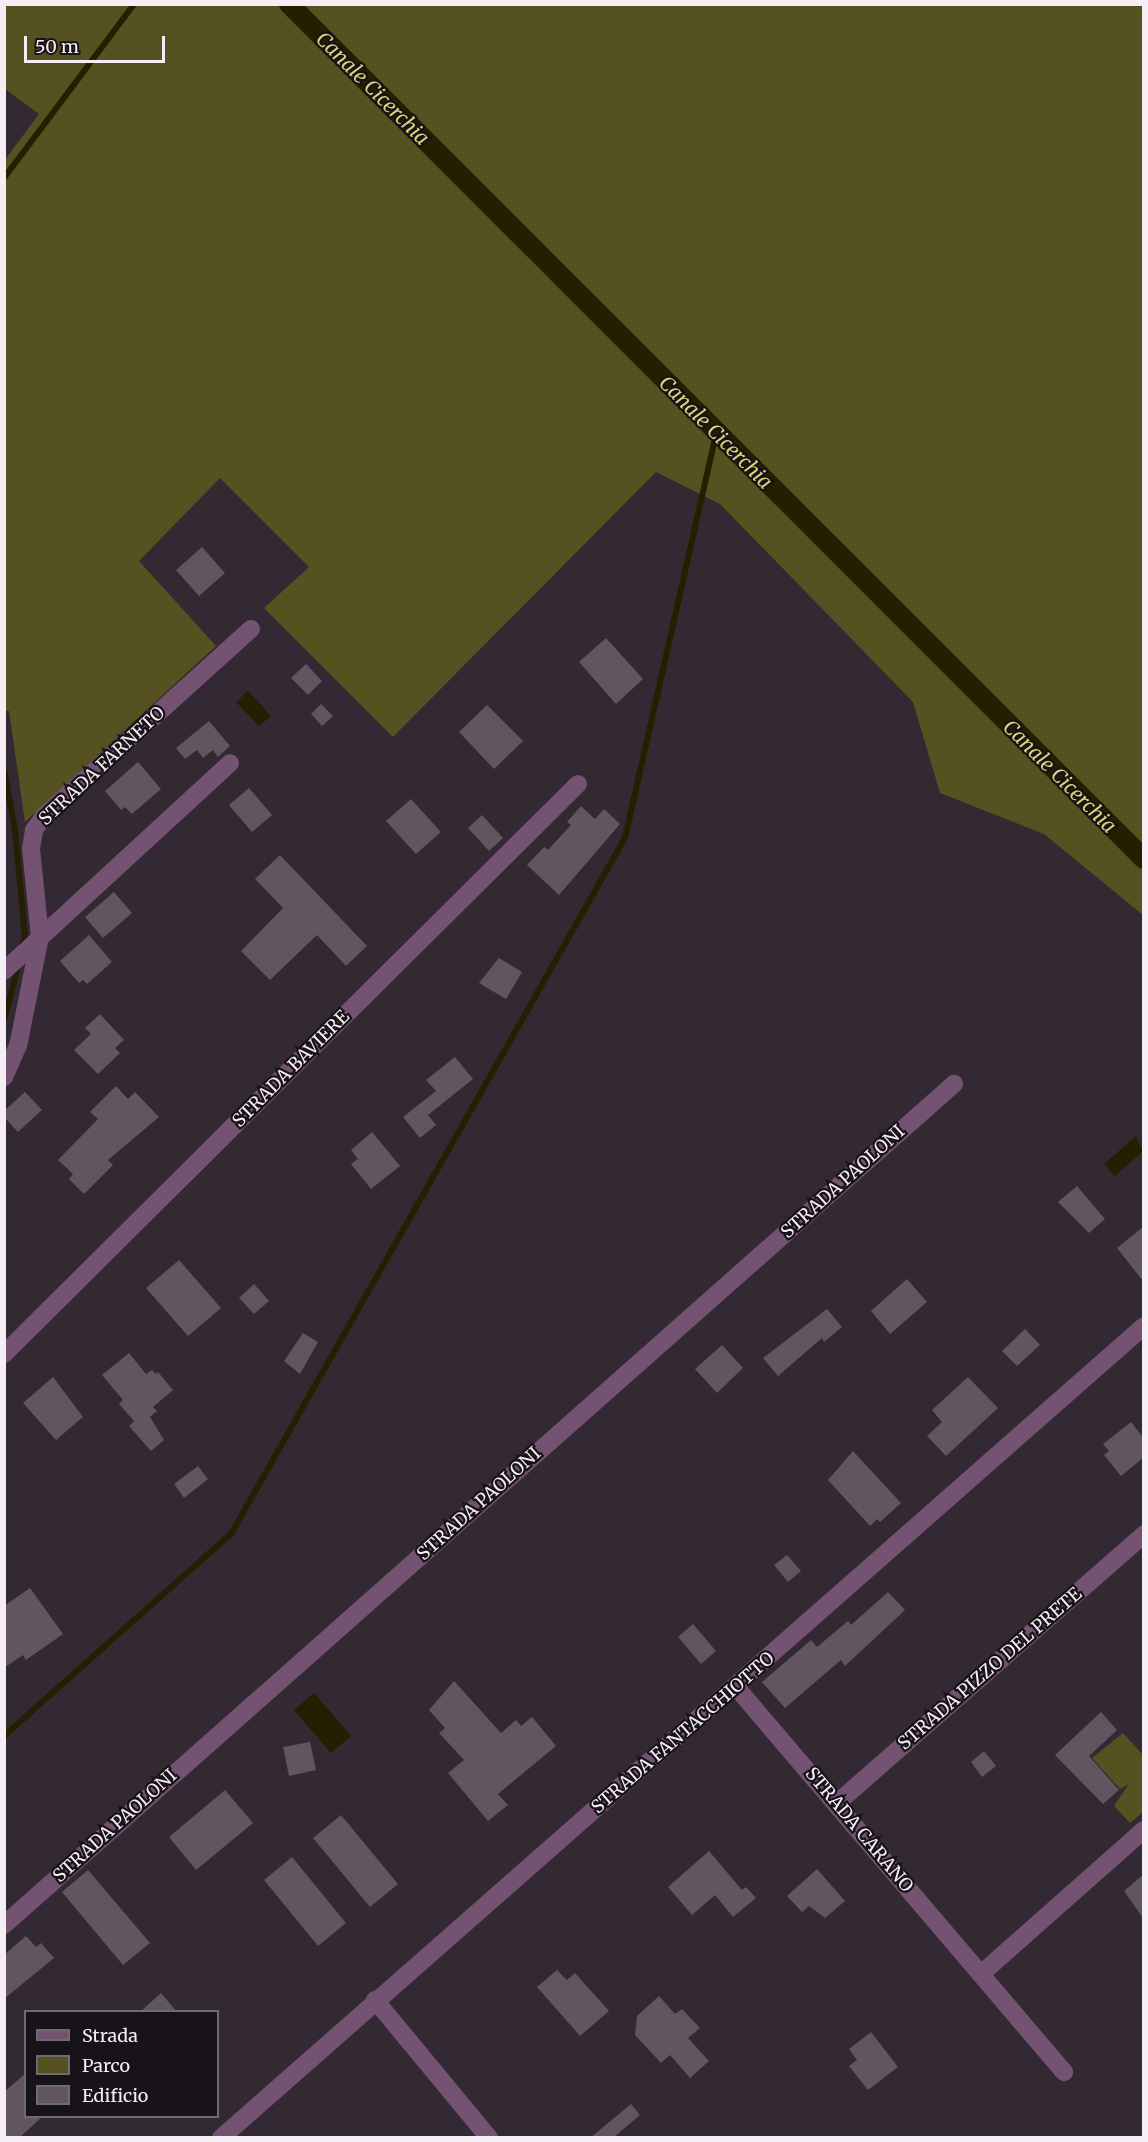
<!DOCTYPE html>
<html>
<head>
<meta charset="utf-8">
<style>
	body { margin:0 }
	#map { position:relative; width:1148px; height:2142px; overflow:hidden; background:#332932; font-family:Merriweather,serif }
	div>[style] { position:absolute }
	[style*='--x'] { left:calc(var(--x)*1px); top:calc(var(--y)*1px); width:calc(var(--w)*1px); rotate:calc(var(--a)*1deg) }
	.green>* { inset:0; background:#565121 }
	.water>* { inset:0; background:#231f00 }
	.stream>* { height:6px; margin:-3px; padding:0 3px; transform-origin:3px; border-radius:3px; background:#231f00 }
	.canal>* { height:20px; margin:-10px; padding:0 10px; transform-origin:10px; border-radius:10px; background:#231f00 }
	.building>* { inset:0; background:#615560 }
	.minor>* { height:18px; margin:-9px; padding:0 9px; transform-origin:9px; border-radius:9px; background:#745271 }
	span { translate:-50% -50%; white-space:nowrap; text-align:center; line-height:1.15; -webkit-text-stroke:4.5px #181318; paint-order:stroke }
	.street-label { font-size:18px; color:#f5eef4 }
	.water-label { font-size:20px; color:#dcd377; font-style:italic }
	.frame { position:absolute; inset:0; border:6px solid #f5eef4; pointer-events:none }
	.legend { position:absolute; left:24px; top:2010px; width:195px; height:108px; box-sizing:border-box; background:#181318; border:2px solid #706b70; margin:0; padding:8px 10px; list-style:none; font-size:18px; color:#f5eef4 }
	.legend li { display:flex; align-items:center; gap:12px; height:30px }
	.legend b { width:30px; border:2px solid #706b70 }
	.scale { position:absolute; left:24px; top:36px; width:141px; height:27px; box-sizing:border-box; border:3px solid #f5eef4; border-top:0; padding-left:8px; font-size:18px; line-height:21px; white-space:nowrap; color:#f5eef4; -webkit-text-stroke:4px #181318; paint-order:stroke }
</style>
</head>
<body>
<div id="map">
	<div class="green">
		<div style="clip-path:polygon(4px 5px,1143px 5px,1143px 915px,1044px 834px,940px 793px,913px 702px,720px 504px,656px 472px,393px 737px,264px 608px,309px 567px,220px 478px,139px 561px,216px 646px,25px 822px,9px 711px,4px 711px,4px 161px,39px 114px,5px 89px)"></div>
		<div style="clip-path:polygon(1123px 1733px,1143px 1755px,1143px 1812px,1130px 1823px,1114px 1806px,1129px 1784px,1120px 1789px,1092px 1758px)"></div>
	</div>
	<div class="water">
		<div style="clip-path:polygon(248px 691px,271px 716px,259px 726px,236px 702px)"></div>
		<div style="clip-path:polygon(1136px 1136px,1143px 1151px,1115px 1176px,1104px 1164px)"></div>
		<div style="clip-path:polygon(314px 1693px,351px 1736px,331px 1753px,294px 1710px)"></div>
	</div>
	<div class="stream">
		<div style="--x:4;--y:178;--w:217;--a:-53.2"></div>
		<div style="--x:4;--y:770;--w:61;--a:79.6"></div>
		<div style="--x:15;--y:830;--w:106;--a:84.6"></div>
		<div style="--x:25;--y:936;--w:12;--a:104"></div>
		<div style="--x:4;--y:1020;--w:55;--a:-75.2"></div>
		<div style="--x:4;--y:1736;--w:304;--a:-41.7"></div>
		<div style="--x:231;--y:1534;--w:800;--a:-60.49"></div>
		<div style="--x:625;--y:838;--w:415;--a:-77.3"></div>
	</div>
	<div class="canal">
		<div style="--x:289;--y:4;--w:1209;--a:45"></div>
	</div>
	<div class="building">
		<div style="clip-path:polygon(202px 547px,225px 573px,199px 596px,176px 570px)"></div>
		<div style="clip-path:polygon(606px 638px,643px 679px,616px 704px,579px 662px)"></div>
		<div style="clip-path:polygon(306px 664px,322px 681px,308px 695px,291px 678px)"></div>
		<div style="clip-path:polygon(321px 704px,333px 716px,322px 726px,311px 714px)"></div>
		<div style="clip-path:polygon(487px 705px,523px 741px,494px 769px,459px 732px)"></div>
		<div style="clip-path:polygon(209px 721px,230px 746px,218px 757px,213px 750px,203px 758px,197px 750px,185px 759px,176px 748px)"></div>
		<div style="clip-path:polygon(138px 762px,161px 789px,132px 814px,125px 807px,121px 810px,105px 791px)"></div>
		<div style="clip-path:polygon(249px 788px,272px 815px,252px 832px,229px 805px)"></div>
		<div style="clip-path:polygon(411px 799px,441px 832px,416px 854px,386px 821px)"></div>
		<div style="clip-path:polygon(581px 806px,595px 819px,604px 809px,620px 824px,559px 895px,527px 865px,544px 847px,548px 850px,571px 825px,567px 822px)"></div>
		<div style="clip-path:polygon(482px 815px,503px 838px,489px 851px,468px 828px)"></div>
		<div style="clip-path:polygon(280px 855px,367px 946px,346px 966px,317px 935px,270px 980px,241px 951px,283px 908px,255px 879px)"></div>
		<div style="clip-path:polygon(114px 892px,132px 913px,103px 938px,85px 917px)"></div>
		<div style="clip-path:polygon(89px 935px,112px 962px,87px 984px,83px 980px,79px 983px,60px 961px)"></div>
		<div style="clip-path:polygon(499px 958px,522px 972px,506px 999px,479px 983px)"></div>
		<div style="clip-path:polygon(100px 1014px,124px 1040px,115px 1048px,120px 1053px,98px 1074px,74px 1050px,91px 1034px,85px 1028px)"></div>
		<div style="clip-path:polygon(455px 1057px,473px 1079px,428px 1115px,436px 1125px,420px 1138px,403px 1117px,436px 1091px,426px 1080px)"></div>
		<div style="clip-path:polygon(116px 1086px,128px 1099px,135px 1092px,159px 1117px,108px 1160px,113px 1165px,84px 1194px,69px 1179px,73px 1174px,58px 1160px,98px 1119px,90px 1112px)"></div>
		<div style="clip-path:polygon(25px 1092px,42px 1110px,18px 1132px,4px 1117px,4px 1111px)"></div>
		<div style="clip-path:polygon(372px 1132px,400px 1166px,371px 1189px,351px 1164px,358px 1159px,351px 1150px)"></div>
		<div style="clip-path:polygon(1077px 1186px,1105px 1219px,1089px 1233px,1058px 1202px)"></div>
		<div style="clip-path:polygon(1143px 1227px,1143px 1281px,1117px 1248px)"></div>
		<div style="clip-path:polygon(179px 1260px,221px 1308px,188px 1336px,146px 1288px)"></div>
		<div style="clip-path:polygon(907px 1279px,927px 1302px,890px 1334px,871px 1311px)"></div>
		<div style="clip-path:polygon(254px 1284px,269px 1301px,254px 1314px,239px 1298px)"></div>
		<div style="clip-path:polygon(827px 1309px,842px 1327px,824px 1342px,822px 1338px,778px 1376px,763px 1358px)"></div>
		<div style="clip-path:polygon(1025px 1329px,1040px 1345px,1017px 1366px,1002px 1351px)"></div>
		<div style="clip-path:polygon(303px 1333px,318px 1342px,300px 1374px,284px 1361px)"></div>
		<div style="clip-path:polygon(722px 1345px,743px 1368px,717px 1393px,695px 1369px)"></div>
		<div style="clip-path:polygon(129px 1353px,146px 1374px,152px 1370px,156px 1374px,158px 1372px,173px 1390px,153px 1407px,157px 1411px,150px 1417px,164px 1440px,151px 1451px,129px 1426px,134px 1421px,119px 1404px,123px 1400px,102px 1375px)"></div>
		<div style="clip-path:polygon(53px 1377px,83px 1417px,56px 1440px,23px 1403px)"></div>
		<div style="clip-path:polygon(968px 1377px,998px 1408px,946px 1456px,927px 1436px,942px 1422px,932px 1410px)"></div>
		<div style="clip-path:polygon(1131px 1422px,1143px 1437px,1143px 1458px,1121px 1476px,1104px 1455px,1109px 1451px,1103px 1444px)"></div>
		<div style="clip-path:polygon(853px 1451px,901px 1503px,880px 1522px,877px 1519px,870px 1526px,828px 1480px)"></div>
		<div style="clip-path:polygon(198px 1466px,208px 1479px,184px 1498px,174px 1484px)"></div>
		<div style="clip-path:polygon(787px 1555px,801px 1571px,788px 1582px,774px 1565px)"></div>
		<div style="clip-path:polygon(30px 1588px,63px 1634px,26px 1660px,23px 1655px,4px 1668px,4px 1606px)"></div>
		<div style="clip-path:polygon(888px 1592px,905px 1610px,845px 1666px,841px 1660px,785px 1708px,762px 1682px,811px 1640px,817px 1647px,848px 1621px,851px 1625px)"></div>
		<div style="clip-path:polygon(693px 1624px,716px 1651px,701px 1664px,678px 1637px)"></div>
		<div style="clip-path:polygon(454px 1681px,501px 1733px,516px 1720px,521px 1726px,532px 1717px,556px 1746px,498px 1794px,508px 1805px,488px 1821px,448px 1773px,464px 1760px,439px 1733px,445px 1728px,429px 1710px)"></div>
		<div style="clip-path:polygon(1101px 1712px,1117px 1730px,1089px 1756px,1119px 1790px,1103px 1804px,1055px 1755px)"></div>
		<div style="clip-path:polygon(310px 1742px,316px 1770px,289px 1776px,283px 1747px)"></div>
		<div style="clip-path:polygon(984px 1751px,996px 1766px,982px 1777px,971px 1762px)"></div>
		<div style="clip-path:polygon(225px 1790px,253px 1823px,196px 1870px,169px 1837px)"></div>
		<div style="clip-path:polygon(341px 1815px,398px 1884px,370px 1907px,313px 1838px)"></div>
		<div style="clip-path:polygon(709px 1851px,742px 1890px,746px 1887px,756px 1898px,733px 1917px,715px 1895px,692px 1915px,668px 1887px)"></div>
		<div style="clip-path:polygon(292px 1857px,346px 1923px,318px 1946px,264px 1880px)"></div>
		<div style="clip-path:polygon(817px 1869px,845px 1901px,825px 1918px,809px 1906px,802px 1912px,787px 1896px)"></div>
		<div style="clip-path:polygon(88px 1870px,150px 1943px,123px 1965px,62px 1892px)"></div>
		<div style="clip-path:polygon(1143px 1875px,1143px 1918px,1124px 1891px)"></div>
		<div style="clip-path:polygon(26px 1936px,36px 1947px,41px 1943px,54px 1958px,4px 1999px,4px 1955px)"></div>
		<div style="clip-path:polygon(557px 1970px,567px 1980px,575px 1973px,609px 2011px,580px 2036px,537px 1987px)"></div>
		<div style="clip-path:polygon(161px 1993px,177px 2012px,140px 2012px)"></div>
		<div style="clip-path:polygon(659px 1996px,675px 2014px,682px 2009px,700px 2028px,688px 2038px,709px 2061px,690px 2078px,670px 2055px,661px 2063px,635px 2035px,637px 2016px)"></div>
		<div style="clip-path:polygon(871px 2032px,898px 2067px,868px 2090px,849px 2066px,857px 2060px,849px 2049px)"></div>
		<div style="clip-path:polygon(26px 2073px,26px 2116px,43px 2116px,19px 2138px,4px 2138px,4px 2092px)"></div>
		<div style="clip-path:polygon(631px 2104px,640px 2115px,613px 2138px,590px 2138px)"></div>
	</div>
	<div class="minor">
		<div style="--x:4;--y:971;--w:307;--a:-42.6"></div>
		<div style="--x:4;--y:1077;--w:34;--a:-66"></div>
		<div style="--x:18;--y:1046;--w:111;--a:-78.6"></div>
		<div style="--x:40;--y:937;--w:88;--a:-95.8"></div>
		<div style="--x:31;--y:849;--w:19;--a:-81"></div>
		<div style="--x:34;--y:830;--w:17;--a:-54"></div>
		<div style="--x:44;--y:816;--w:279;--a:-42.1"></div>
		<div style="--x:4;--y:1354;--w:809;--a:-44.8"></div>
		<div style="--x:736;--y:1687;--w:506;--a:49.57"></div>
		<div style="--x:836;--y:1804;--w:410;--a:-41.2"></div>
		<div style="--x:4;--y:1925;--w:1269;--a:-41.52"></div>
		<div style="--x:981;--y:1974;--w:217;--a:-41.5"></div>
		<div style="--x:375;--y:2000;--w:179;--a:50.4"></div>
		<div style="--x:221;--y:2138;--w:1229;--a:-41.34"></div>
	</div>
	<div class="street-label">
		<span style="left:102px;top:766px;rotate:-43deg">STRADA FARNETO</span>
		<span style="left:291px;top:1069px;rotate:-45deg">STRADA BAVIERE</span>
		<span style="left:843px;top:1182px;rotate:-42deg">STRADA PAOLONI</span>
		<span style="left:479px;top:1504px;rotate:-42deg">STRADA PAOLONI</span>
		<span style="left:990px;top:1669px;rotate:-41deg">STRADA PIZZO DEL PRETE</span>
		<span style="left:683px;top:1733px;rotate:-41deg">STRADA FANTACCHIOTTO</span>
		<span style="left:115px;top:1826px;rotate:-42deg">STRADA PAOLONI</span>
		<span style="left:859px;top:1830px;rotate:50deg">STRADA CARANO</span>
	</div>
	<div class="water-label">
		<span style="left:373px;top:88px;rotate:45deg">Canale Cicerchia</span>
		<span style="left:716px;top:432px;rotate:45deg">Canale Cicerchia</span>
		<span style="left:1060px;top:776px;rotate:45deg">Canale Cicerchia</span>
	</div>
	<div class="frame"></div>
	<ul class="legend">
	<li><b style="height:8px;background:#745271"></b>Strada</li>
	<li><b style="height:16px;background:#565121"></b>Parco</li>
	<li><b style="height:16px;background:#615560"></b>Edificio</li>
	</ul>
	<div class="scale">50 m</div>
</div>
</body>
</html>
